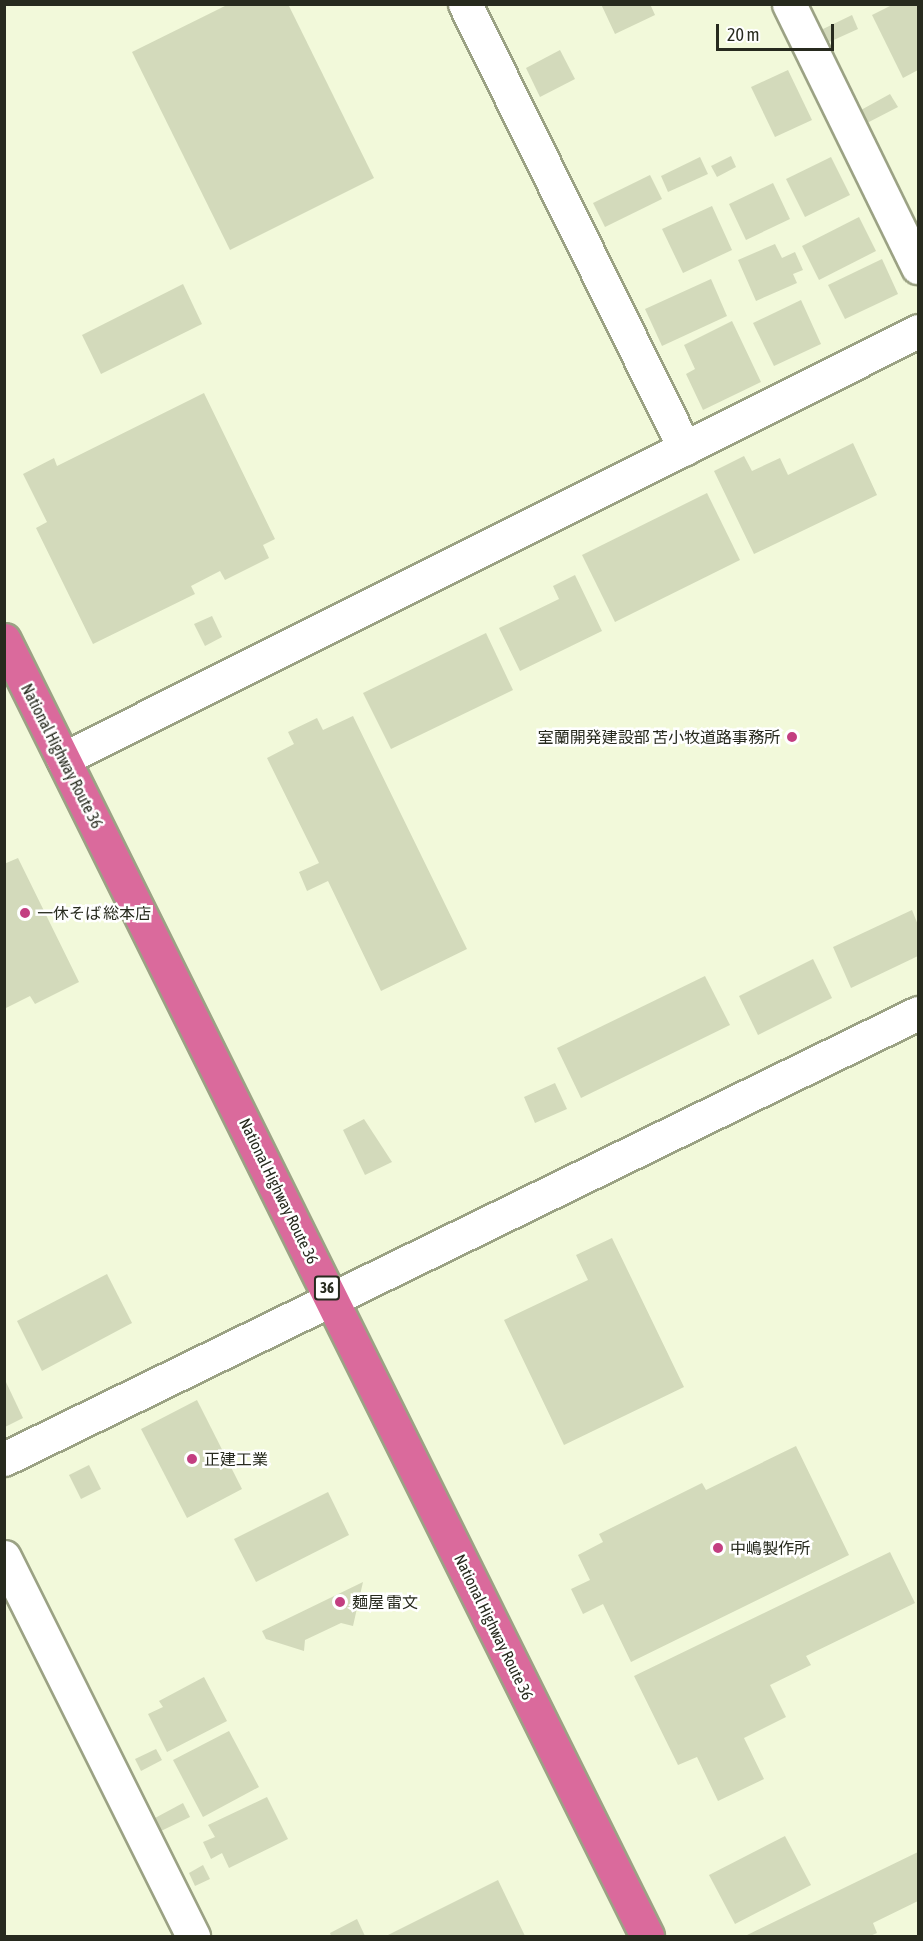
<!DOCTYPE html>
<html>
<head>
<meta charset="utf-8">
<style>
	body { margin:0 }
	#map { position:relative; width:923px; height:1941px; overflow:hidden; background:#f2f9da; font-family:"Asap Condensed","Noto Sans JP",sans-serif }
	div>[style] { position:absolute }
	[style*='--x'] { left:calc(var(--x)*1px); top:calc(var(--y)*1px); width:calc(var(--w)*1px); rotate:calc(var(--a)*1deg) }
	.building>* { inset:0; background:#d3dabb }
	.roads { filter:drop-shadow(2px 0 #9ba284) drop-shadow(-2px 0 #9ba284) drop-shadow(0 2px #9ba284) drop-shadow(0 -2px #9ba284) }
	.street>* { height:33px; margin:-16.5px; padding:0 16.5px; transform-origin:16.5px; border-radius:16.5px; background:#fff }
	.secondary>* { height:33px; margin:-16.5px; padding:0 16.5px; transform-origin:16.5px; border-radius:16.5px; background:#fff }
	.highway>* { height:33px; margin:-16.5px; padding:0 16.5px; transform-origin:16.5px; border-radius:16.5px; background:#da6a9c }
	.dots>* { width:16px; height:16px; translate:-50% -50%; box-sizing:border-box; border:3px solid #fff; border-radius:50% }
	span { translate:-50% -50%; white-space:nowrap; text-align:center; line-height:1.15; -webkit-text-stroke:5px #fff; paint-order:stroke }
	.shield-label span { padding:2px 4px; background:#fff; border:2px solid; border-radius:4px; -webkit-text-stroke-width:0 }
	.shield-label { font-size:15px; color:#272a1e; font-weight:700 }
	.poi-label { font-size:16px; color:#272a1e }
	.right { translate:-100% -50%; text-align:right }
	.left { translate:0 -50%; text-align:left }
	.street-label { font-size:16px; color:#272a1e }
	.frame { position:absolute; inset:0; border:6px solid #272a1e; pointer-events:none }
	.scale { position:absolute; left:716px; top:24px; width:118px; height:27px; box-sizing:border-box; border:3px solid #272a1e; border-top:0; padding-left:8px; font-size:18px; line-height:21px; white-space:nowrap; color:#272a1e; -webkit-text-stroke:4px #fff; paint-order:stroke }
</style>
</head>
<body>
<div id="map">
	<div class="building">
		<div style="clip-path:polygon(229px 4px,288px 4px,374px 178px,230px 250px,132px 52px)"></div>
		<div style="clip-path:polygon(601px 4px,650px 4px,655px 15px,615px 34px)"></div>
		<div style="clip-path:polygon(894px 4px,918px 4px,918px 70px,903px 78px,872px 15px)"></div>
		<div style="clip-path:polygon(852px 15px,858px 29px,827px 43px,821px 30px)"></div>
		<div style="clip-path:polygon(560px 50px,575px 79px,540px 97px,526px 68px)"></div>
		<div style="clip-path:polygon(788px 70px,812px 120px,775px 137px,751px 87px)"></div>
		<div style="clip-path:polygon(890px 94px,898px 107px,867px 123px,861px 110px)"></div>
		<div style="clip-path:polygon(731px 156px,736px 167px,717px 177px,711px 166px)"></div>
		<div style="clip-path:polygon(700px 157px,708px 174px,668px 192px,661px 176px)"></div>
		<div style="clip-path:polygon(831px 157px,850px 195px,805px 217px,786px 179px)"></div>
		<div style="clip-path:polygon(650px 175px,662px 199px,605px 227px,593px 203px)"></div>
		<div style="clip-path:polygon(773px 183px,790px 219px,746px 240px,729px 204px)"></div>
		<div style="clip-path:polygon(712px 206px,732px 250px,683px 273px,662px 229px)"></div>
		<div style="clip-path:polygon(859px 217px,876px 251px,819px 280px,802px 246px)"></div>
		<div style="clip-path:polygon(775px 244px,782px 258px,795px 252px,803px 270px,793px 274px,797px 283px,756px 301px,738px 260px)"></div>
		<div style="clip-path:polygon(882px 259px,898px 294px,845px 319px,828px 285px)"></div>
		<div style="clip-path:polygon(711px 279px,727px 316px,662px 346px,645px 309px)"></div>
		<div style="clip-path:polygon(183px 284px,202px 324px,101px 374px,82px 335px)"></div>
		<div style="clip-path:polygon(801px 300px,821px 344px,774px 366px,753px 323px)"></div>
		<div style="clip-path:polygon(732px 321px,761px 382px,703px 410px,686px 374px,695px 369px,684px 345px)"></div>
		<div style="clip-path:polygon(204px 393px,275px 539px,263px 545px,269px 558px,225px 580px,220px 571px,191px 586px,195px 594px,93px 644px,36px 528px,47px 522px,23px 474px,54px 458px,57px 466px)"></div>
		<div style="clip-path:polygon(853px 443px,877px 495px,754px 554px,714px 471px,744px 456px,752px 471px,780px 458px,788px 475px)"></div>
		<div style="clip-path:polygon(707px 493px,740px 560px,615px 622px,582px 555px)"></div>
		<div style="clip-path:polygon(575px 575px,602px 631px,520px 671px,499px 628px,559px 599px,553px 586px)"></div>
		<div style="clip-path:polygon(212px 616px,222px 637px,205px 646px,194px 624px)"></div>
		<div style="clip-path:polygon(486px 633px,513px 690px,391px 749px,363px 693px)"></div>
		<div style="clip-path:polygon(353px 716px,467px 949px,381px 991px,328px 881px,307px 891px,299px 872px,319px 863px,267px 758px,294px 744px,288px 732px,317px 718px,323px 730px)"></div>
		<div style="clip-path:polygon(18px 858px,79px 982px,35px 1004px,30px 996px,4px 1009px,4px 864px)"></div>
		<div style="clip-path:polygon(912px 910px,918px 925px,918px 956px,851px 988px,833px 947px)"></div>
		<div style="clip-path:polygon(813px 959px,832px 998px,758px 1035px,739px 996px)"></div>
		<div style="clip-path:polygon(705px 976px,730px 1025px,581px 1098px,557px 1048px)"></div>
		<div style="clip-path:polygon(555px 1083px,567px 1109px,535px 1123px,524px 1097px)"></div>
		<div style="clip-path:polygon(364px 1119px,392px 1162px,365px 1175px,343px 1130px)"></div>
		<div style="clip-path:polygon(612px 1238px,684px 1387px,564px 1445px,504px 1320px,588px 1280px,576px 1255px)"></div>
		<div style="clip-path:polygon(107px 1274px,132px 1323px,42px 1371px,17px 1321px)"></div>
		<div style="clip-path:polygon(5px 1380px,23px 1418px,5px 1427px)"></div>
		<div style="clip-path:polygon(197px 1400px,242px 1489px,187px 1518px,141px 1429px)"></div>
		<div style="clip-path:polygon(796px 1446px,849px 1555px,631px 1662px,603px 1604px,583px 1614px,571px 1589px,590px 1580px,578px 1555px,603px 1542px,599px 1534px,702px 1483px,706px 1490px)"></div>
		<div style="clip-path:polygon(89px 1465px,101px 1489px,81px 1499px,69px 1475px)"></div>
		<div style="clip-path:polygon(328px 1492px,349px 1535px,256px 1582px,234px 1539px)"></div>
		<div style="clip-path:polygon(890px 1552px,915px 1603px,806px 1656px,811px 1665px,770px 1685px,786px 1717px,744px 1738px,764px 1779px,718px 1801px,697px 1757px,678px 1765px,634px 1676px)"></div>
		<div style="clip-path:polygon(363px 1582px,353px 1626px,341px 1623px,305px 1640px,304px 1651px,266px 1639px,262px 1631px)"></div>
		<div style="clip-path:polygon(204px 1677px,227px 1721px,167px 1752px,148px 1714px,163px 1707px,159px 1701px)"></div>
		<div style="clip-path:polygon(229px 1731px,259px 1787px,203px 1817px,173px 1760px)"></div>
		<div style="clip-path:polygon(156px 1749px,162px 1760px,141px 1771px,135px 1759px)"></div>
		<div style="clip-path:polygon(267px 1797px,288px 1839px,229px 1868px,222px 1853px,211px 1859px,203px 1842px,215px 1837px,208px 1825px)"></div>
		<div style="clip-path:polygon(183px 1803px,190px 1817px,161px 1831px,155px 1818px)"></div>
		<div style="clip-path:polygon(785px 1836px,811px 1885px,735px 1924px,709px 1875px)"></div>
		<div style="clip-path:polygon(918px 1852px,918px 1901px,873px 1923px,877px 1933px,870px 1936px,745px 1936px)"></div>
		<div style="clip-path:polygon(203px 1865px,210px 1879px,195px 1886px,189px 1873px)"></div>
		<div style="clip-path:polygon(498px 1880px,525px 1936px,386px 1936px)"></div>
		<div style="clip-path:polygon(357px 1919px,365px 1936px,331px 1936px,330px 1933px)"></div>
	</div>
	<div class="roads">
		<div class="street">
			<div style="--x:465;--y:4;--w:496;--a:63.7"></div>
			<div style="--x:789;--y:4;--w:293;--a:63.9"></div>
			<div style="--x:63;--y:759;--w:956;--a:-26.59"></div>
		</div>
		<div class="secondary">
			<div style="--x:4;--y:1459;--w:1017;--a:-26.01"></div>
			<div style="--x:4;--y:1557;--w:424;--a:63.5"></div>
		</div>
		<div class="highway">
			<div style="--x:4;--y:640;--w:1447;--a:63.61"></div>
		</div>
	</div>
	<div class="dots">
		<div style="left:792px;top:737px;background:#c33e81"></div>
		<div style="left:25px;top:913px;background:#c33e81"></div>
		<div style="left:192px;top:1459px;background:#c33e81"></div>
		<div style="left:718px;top:1548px;background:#c33e81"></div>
		<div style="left:340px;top:1602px;background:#c33e81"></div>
	</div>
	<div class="shield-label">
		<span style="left:327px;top:1288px">36</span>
	</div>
	<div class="poi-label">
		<span class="right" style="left:780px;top:737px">室蘭開発建設部 苫小牧道路事務所</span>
		<span class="left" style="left:37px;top:913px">一休そば 総本店</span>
		<span class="left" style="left:204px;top:1459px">正建工業</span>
		<span class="left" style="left:730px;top:1548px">中嶋製作所</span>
		<span class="left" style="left:352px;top:1602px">麺屋 雷文</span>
	</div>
	<div class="street-label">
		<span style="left:62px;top:756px;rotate:63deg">National Highway Route 36</span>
		<span style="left:279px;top:1191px;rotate:64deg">National Highway Route 36</span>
		<span style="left:494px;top:1627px;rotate:64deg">National Highway Route 36</span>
	</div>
	<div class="frame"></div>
	<div class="scale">20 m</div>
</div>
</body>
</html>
